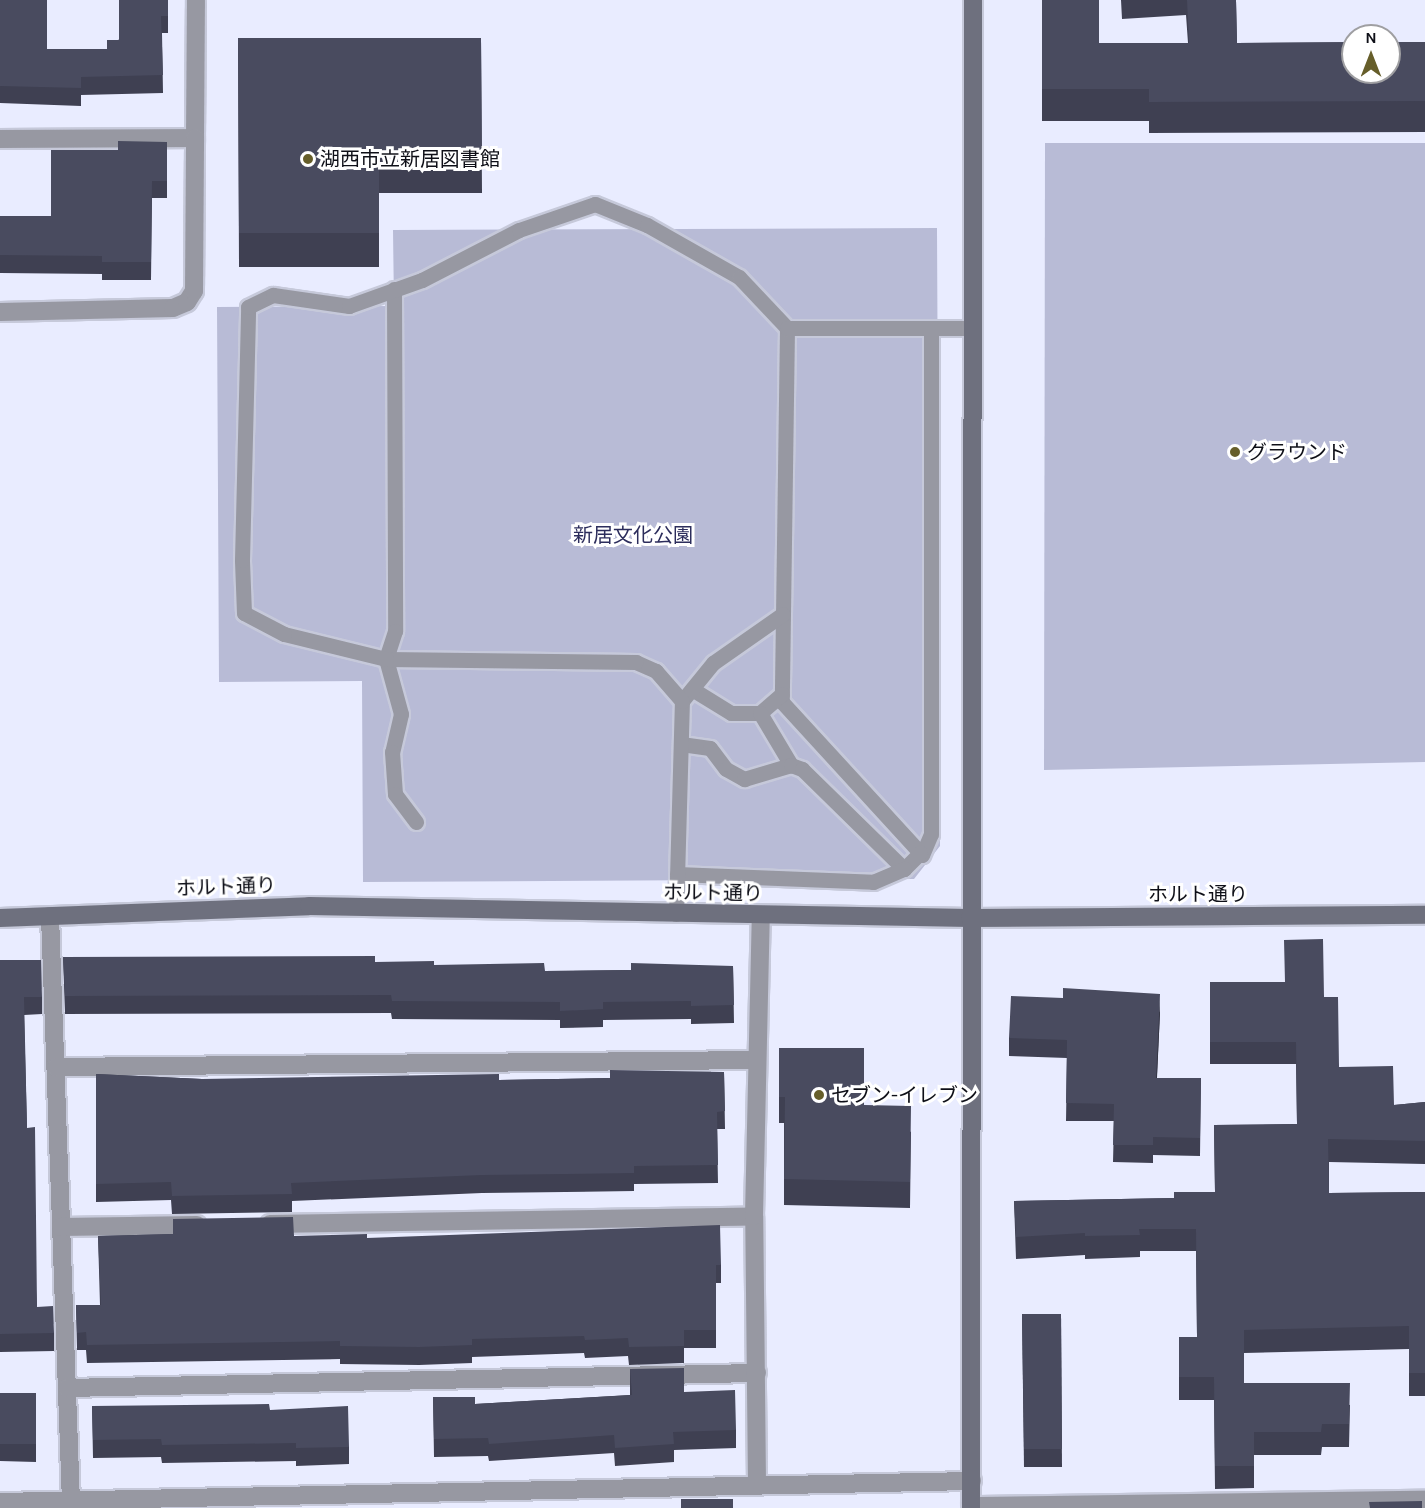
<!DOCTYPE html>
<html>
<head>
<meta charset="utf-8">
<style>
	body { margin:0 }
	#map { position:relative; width:1425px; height:1508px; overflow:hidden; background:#e9ecff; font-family:Karla,"Noto Sans JP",sans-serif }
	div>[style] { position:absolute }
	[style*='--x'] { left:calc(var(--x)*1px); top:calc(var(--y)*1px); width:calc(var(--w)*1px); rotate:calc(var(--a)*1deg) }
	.green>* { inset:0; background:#b8bbd6 }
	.roads { filter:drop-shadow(2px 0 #c6c9da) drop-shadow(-2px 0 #c6c9da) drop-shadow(0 2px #c6c9da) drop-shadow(0 -2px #c6c9da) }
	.lane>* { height:15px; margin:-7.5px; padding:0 7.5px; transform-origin:7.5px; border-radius:7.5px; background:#9798a2 }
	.street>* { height:18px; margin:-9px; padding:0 9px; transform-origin:9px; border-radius:9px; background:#9798a2 }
	.secondary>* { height:18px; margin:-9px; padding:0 9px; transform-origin:9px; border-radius:9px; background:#6e707e }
	.wall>* { inset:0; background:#3f4052 }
	.shaded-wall>* { inset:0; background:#333442 }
	.building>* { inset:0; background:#494b5f }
	.dots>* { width:16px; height:16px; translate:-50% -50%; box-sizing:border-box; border:3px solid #fff; border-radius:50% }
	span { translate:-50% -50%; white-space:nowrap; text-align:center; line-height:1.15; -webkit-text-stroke:6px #fff; paint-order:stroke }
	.poi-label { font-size:20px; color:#0e0f17 }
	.left { translate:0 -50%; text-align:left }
	.park-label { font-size:20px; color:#2c2d5c }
	.street-label { font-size:20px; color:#0e0f17 }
	.north { position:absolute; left:1341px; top:24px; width:60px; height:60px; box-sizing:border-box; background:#fff; border:2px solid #9f9fa2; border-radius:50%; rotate:0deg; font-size:16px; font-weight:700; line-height:24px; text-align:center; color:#0e0f17 }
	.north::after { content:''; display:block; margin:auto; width:21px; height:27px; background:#665e2a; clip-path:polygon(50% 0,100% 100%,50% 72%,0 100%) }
</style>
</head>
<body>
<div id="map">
	<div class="green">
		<div style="clip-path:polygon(1045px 143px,1425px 143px,1425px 762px,1044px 770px)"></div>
		<div style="clip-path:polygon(937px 228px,940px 846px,914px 879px,363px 882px,362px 681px,219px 682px,217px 307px,394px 306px,393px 230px)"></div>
	</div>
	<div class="roads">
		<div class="lane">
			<div style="--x:394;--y:289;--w:342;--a:89.8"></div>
			<div style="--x:395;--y:631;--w:29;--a:108"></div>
			<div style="--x:386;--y:659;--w:57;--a:74.7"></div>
			<div style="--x:401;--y:714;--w:39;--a:103"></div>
			<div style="--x:392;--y:752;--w:42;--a:85.9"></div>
			<div style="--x:395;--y:794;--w:35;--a:53"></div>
			<div style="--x:787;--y:328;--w:374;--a:90.8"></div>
			<div style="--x:782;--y:702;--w:207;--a:47.5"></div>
			<div style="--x:922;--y:855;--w:23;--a:-67"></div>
			<div style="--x:931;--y:834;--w:506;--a:-90"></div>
			<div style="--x:692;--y:689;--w:46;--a:31.6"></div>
			<div style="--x:731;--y:713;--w:29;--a:0"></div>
			<div style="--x:760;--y:713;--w:29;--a:-41"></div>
			<div style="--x:682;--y:701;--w:49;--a:-50.8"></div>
			<div style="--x:713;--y:663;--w:85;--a:-35"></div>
			<div style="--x:760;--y:713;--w:61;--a:59.2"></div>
			<div style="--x:681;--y:744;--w:29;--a:8"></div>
			<div style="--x:710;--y:748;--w:26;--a:53"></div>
			<div style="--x:726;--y:769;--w:21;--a:29"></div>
			<div style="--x:744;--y:779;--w:49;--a:-16.6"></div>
			<div style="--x:791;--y:765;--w:12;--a:20"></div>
			<div style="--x:802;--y:769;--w:143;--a:44.4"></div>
			<div style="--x:904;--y:869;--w:23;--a:-45"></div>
			<div style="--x:677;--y:874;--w:196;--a:2.3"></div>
			<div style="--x:873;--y:882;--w:34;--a:-23"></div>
			<div style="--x:676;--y:914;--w:213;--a:-88.4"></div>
			<div style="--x:682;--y:701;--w:40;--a:-131"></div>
			<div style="--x:656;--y:671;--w:22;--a:-156"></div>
			<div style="--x:636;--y:662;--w:250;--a:-179.3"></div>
			<div style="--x:386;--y:659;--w:105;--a:-166.2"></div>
			<div style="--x:284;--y:634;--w:45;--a:-152.3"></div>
			<div style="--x:244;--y:613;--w:53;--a:-92.2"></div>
			<div style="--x:242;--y:560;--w:253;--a:-88.6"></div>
			<div style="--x:248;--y:307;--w:28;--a:-26"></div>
			<div style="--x:273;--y:295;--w:77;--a:8.2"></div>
			<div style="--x:349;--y:306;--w:77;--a:-19.6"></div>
			<div style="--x:422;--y:280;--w:109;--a:-27.3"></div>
			<div style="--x:519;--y:230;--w:80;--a:-18.9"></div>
			<div style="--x:595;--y:204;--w:56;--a:22"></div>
			<div style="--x:647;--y:225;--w:106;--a:29.5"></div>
			<div style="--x:739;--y:277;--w:70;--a:46.7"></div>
			<div style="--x:787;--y:328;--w:183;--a:0"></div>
		</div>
		<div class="street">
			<div style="--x:0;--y:139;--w:195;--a:-0.3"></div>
			<div style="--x:195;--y:138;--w:138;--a:-89.6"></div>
			<div style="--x:0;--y:312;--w:173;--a:-1.3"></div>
			<div style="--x:173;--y:308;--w:15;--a:-23"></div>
			<div style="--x:187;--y:302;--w:13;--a:-58"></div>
			<div style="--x:194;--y:291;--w:153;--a:-89.6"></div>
			<div style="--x:50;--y:916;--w:586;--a:87.95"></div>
			<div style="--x:56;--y:1067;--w:700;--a:-0.57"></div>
			<div style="--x:270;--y:1224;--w:484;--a:-0.9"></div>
			<div style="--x:61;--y:1227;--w:136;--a:-0.8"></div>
			<div style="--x:67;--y:1388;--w:690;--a:-1.25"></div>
			<div style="--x:757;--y:1483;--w:267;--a:-90.6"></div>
			<div style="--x:754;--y:1216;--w:300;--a:-88.7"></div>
			<div style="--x:0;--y:1502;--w:972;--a:-1.24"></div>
			<div style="--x:971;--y:1506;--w:454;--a:-0.8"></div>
		</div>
		<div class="secondary">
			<div style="--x:0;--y:918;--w:309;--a:-2.2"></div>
			<div style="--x:309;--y:906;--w:661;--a:1.04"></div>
			<div style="--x:970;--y:918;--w:455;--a:-0.4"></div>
			<div style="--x:971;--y:1508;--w:1508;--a:-89.92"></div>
		</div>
	</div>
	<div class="wall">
		<div style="clip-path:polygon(0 0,47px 49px,107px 49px,168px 0,168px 33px,162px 33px,163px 93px,81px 95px,81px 106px,0 103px)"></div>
		<div style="clip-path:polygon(1042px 0,1099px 43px,1188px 43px,1186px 15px,1122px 19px,1121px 0,1236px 0,1237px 43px,1425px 42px,1425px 132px,1149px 133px,1149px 121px,1042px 121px)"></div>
		<div style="clip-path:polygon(238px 38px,481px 38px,482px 193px,379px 193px,379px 267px,239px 267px)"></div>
		<div style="clip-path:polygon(167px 142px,167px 198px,152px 198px,151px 280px,102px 280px,102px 274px,0 273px,0 216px,51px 216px,118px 150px)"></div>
		<div style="clip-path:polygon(63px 957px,375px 962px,545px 971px,631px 970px,733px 966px,734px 1023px,691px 1024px,691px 1019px,603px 1020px,603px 1027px,560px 1028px,560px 1020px,392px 1019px,391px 1013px,65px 1014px)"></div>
		<div style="clip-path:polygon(0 960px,42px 997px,42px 1014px,24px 1015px,27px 1128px,37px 1307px,54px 1333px,54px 1351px,0 1352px)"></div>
		<div style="clip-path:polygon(1210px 982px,1324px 997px,1339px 1067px,1394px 1105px,1425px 1102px,1425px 1164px,1329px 1162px,1329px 1193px,1425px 1192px,1425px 1396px,1409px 1396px,1409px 1349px,1244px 1353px,1244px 1383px,1350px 1405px,1349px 1447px,1322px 1447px,1321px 1455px,1254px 1455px,1254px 1488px,1215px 1489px,1214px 1400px,1179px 1400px,1179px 1337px,1197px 1337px,1196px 1251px,1140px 1251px,1140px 1257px,1085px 1259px,1085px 1255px,1016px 1259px,1014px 1201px,1174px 1198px,1215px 1192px,1214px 1125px,1297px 1124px,1296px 1064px,1210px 1064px)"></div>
		<div style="clip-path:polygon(1160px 1012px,1157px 1078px,1201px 1078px,1200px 1156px,1153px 1155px,1153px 1163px,1113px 1162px,1114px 1121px,1066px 1121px,1067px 1058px,1009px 1056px,1009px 1038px)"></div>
		<div style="clip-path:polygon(779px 1048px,864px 1105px,911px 1132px,910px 1208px,784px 1205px,784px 1123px,779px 1123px)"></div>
		<div style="clip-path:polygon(724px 1072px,725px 1129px,717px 1129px,718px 1183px,634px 1184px,634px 1191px,482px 1193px,292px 1201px,292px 1212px,172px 1214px,171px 1200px,96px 1202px,96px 1074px,202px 1079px,499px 1080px,610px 1078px)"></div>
		<div style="clip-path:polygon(173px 1219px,294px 1236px,367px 1238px,721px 1265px,721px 1283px,716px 1283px,716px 1348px,684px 1348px,684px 1363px,629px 1365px,628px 1356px,585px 1358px,584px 1353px,472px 1357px,472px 1363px,419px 1365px,340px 1364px,340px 1359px,87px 1363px,86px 1350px,77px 1350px,76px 1305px,100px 1305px,98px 1236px,173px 1234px)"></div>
		<div style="clip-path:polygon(1022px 1314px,1061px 1314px,1062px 1467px,1024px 1467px)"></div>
		<div style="clip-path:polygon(630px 1369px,684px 1392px,736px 1430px,736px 1448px,674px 1450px,674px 1462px,615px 1466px,614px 1453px,489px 1461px,488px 1456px,434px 1457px,433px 1397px,475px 1404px,630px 1395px)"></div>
		<div style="clip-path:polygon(0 1393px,36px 1393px,36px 1462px,0 1461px)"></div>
		<div style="clip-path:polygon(92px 1406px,270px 1410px,349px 1447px,349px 1464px,296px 1466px,296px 1461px,162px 1463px,161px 1457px,93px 1458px)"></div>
	</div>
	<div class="shaded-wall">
		<div style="clip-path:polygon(1160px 994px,1160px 1012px,1156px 1095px,1156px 1078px)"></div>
	</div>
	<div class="building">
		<div style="clip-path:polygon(0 0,47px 0,47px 49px,107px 49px,107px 40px,119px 40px,119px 0,168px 0,168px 16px,161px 16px,163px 75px,81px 77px,81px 88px,0 86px)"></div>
		<div style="clip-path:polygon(1042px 0,1099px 0,1099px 43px,1189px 43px,1187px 0,1236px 0,1237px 43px,1353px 42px,1353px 72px,1389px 72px,1389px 42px,1425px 42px,1425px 101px,1149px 102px,1149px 89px,1042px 89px)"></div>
		<div style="clip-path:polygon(238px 38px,481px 38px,482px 159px,379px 159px,379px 233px,239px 233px)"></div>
		<div style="clip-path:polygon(118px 141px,167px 142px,167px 181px,152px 181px,151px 262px,102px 262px,102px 256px,0 255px,0 216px,51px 216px,51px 150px,118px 150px)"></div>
		<div style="clip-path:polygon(1323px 939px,1324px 997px,1338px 997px,1339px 1067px,1393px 1066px,1394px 1105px,1425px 1102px,1425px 1141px,1328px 1139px,1329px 1193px,1425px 1192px,1425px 1373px,1409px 1373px,1409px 1326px,1244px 1330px,1244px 1383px,1350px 1383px,1349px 1424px,1322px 1424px,1321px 1432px,1254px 1432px,1254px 1466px,1215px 1466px,1214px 1377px,1179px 1377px,1179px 1337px,1197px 1337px,1196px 1229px,1139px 1229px,1140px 1235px,1085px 1236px,1085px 1233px,1016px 1237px,1014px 1201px,1174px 1198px,1174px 1192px,1215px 1192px,1214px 1125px,1297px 1124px,1296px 1042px,1210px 1042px,1210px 982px,1285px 982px,1284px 940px)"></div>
		<div style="clip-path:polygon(375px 956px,375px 962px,434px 961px,434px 965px,544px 963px,545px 971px,631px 970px,631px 963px,733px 966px,734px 1005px,691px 1006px,691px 1001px,603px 1002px,603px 1009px,560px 1011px,560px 1002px,392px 1001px,391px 995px,65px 996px,63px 957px)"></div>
		<div style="clip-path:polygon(0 960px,41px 960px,42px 997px,24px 997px,27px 1128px,35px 1127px,37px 1307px,53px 1306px,54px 1333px,0 1334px)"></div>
		<div style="clip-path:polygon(1063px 988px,1160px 994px,1156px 1078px,1201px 1078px,1200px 1138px,1153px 1137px,1153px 1145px,1113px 1145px,1114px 1104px,1066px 1103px,1067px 1040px,1009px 1038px,1011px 996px,1063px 998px)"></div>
		<div style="clip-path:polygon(779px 1048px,864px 1048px,864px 1105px,911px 1106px,910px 1182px,784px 1179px,785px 1097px,779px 1097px)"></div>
		<div style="clip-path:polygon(610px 1070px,724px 1072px,725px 1111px,717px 1112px,718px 1165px,634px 1166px,634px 1173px,482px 1175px,291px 1183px,292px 1194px,172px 1196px,171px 1182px,96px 1184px,96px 1074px,202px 1079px,499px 1074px,499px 1080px,610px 1078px)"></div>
		<div style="clip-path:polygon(293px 1217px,294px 1236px,367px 1234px,367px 1238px,720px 1225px,721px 1265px,716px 1265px,716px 1330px,684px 1330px,684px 1346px,629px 1347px,628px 1338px,585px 1340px,584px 1336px,472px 1339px,472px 1345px,419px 1347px,340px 1346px,340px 1341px,87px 1345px,86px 1332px,77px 1333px,76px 1305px,101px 1305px,98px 1236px,173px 1234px,173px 1219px)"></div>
		<div style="clip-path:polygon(1022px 1314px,1061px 1314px,1062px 1449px,1024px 1449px)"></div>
		<div style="clip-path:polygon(684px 1368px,684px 1392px,735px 1390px,736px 1430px,673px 1432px,674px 1444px,615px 1448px,614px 1435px,489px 1444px,488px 1438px,434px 1439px,433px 1397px,475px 1397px,475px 1404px,632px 1395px,630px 1369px)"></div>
		<div style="clip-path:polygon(0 1393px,36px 1393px,36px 1444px,0 1444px)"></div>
		<div style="clip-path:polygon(269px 1404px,270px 1410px,348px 1406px,349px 1447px,296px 1448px,296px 1443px,162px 1445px,161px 1439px,93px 1440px,92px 1406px)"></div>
		<div style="clip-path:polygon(681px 1499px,733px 1499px,733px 1508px,681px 1508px)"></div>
		<div style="clip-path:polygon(1422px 1501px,1422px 1508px,1370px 1508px,1369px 1502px)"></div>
	</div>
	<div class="dots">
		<div style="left:308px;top:159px;background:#665e2a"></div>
		<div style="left:1235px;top:452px;background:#665e2a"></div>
		<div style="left:819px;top:1095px;background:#665e2a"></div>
	</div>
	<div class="poi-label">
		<span class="left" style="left:320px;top:159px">湖西市立新居図書館</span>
		<span class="left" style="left:1247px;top:452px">グラウンド</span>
		<span class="left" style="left:831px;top:1095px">セブン-イレブン</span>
	</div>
	<div class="park-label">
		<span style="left:633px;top:535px">新居文化公園</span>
	</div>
	<div class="street-label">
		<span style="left:226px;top:887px;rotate:-2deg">ホルト通り</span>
		<span style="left:713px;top:893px;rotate:1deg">ホルト通り</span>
		<span style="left:1198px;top:894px">ホルト通り</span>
	</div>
	<div class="north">N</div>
</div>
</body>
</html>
